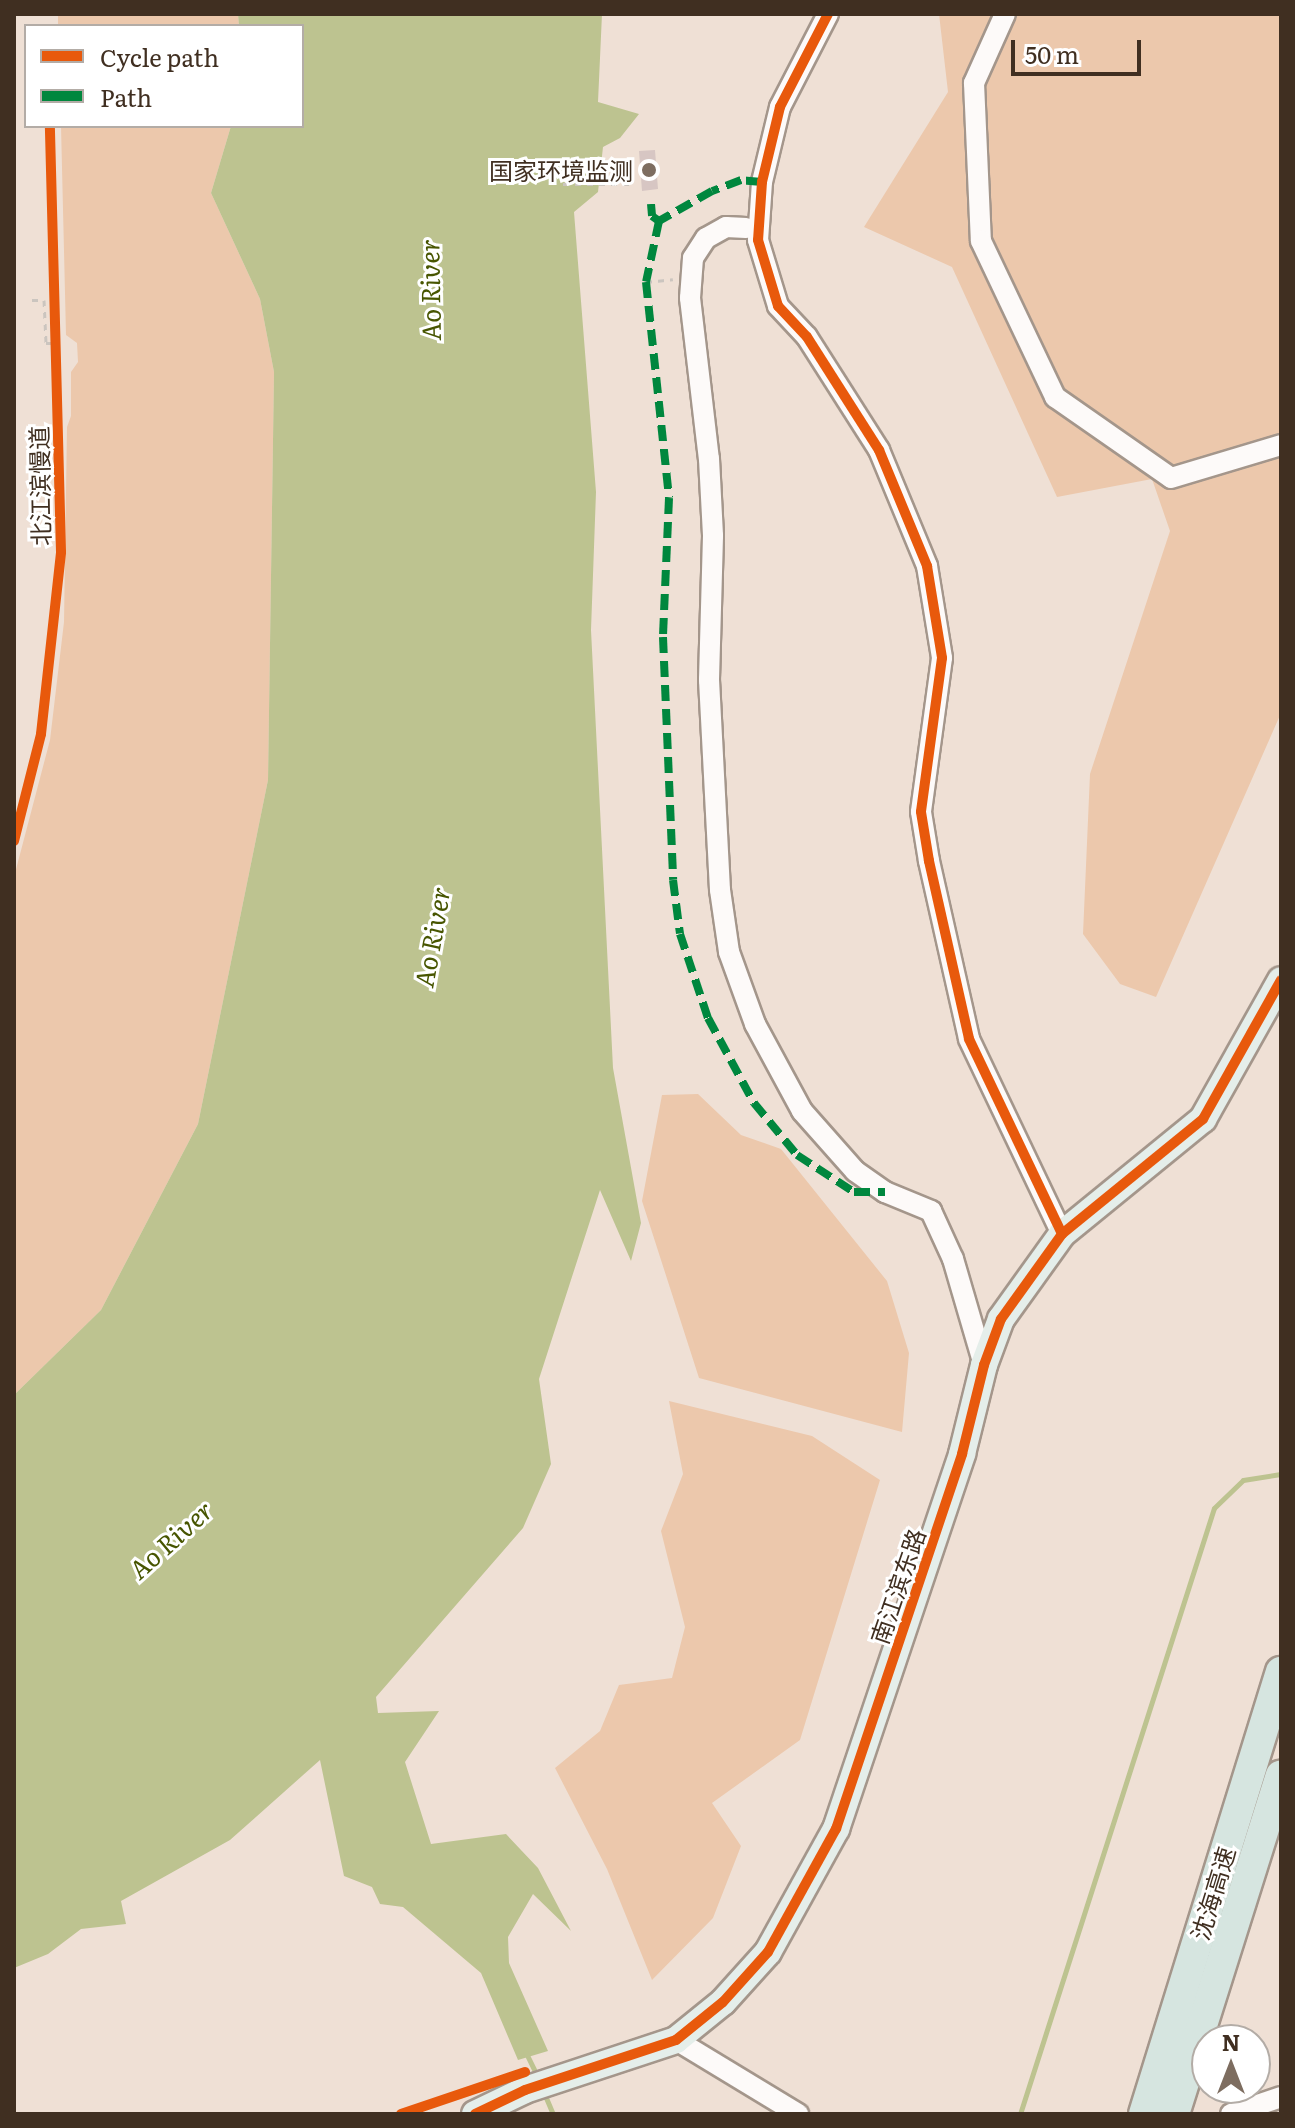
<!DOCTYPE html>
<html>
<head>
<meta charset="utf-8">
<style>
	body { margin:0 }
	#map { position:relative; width:1295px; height:2128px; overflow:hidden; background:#efe0d5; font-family:Literata,"Noto Sans SC",serif }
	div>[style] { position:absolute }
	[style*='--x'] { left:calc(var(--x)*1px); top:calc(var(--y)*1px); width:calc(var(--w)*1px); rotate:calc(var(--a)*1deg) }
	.green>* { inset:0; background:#ecc8ac }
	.water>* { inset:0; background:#bdc390 }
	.stream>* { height:5px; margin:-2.5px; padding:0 2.5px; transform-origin:2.5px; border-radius:2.5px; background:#bdc390 }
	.building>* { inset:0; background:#d7c6c3 }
	.path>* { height:3px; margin-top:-1.5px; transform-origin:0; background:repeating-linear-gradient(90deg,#cbc5bf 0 6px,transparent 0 12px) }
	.roads { filter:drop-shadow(2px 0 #a4968b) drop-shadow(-2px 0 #a4968b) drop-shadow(0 2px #a4968b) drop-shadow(0 -2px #a4968b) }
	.minor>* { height:20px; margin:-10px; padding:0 10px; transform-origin:10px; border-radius:10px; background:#fdfaf9 }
	.major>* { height:26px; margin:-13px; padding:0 13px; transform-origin:13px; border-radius:13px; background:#e5eeea }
	.highway>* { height:30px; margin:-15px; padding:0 15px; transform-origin:15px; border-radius:15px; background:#d6e5e0 }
	.quiet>* { height:8px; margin-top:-4px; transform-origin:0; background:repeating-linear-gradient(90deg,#00873e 0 16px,transparent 0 24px) }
	.cycleway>* { height:10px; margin:-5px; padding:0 5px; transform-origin:5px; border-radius:5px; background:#e8590c }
	.dots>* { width:22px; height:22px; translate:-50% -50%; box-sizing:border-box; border:4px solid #fff; border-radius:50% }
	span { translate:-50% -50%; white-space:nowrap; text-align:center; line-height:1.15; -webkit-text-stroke:6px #fff; paint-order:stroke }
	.poi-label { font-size:24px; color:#402f21 }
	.right { translate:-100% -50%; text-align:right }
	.street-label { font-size:24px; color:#402f21 }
	.water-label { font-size:26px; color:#475500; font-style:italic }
	.frame { position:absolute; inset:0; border:16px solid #402f21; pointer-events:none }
	.legend { position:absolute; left:24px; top:24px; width:280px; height:104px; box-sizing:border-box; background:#fff; border:2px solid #b3aca6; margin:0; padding:10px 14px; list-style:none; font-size:24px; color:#402f21 }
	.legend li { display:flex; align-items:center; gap:16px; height:40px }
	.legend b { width:40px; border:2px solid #b3aca6 }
	.north { position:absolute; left:1191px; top:2024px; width:80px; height:80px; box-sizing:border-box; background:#fff; border:2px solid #b3aca6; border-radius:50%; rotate:0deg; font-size:22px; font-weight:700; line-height:32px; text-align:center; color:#402f21 }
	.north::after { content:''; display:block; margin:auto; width:28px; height:36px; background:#7d6d60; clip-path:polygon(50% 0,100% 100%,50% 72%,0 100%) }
	.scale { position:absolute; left:1011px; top:40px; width:130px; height:36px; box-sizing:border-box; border:4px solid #402f21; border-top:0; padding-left:10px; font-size:24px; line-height:28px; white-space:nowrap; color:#402f21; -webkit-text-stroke:6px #fff; paint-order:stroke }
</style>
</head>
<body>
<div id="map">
	<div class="green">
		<div style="clip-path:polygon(58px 14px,238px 14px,239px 26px,58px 26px)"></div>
		<div style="clip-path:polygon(939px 14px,1281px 14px,1281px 713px,1156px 997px,1120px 984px,1083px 934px,1090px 774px,1170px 531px,1152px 479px,1057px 497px,952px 267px,864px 227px,948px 92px)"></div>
		<div style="clip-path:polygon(61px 126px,231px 126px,211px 193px,260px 299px,274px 372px,268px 780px,198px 1124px,101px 1310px,14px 1395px,14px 877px,50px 740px,64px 622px,67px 427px,71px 416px,71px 372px,78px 362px,77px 343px,66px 335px)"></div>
		<div style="clip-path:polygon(698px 1094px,741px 1135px,781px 1149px,887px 1281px,909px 1353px,902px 1432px,699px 1378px,642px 1201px,662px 1095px)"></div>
		<div style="clip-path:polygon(669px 1401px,812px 1436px,880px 1480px,800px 1740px,712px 1803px,741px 1846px,713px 1918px,652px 1980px,607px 1869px,555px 1768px,600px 1731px,619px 1685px,672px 1678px,685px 1627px,661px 1531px,683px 1474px)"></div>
	</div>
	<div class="water">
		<div style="clip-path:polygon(238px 14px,602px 14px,598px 102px,639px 114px,620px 138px,603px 147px,598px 192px,574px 212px,596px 492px,591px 630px,613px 1068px,641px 1223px,631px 1261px,600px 1190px,539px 1379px,551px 1464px,523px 1528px,376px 1697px,378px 1713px,439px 1711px,405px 1762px,431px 1844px,506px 1834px,538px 1868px,571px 1931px,533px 1894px,508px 1937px,509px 1963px,548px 2051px,518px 2060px,481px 1973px,403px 1907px,380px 1904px,372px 1887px,344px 1876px,320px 1760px,230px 1840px,121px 1901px,126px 1924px,81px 1929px,48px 1954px,14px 1968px,14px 1395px,101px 1310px,198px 1124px,268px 780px,274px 372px,260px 299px,211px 193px,231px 126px,302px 126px,302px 26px,239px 26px)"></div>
	</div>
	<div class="stream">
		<div style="--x:526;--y:2053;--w:25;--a:64"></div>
		<div style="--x:544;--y:2093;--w:23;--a:67"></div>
		<div style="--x:1020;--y:2114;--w:636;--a:-72.25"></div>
		<div style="--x:1214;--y:1508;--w:40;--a:-44"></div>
		<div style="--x:1243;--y:1480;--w:38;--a:-9"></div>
	</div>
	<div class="building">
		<div style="clip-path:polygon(655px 150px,658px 189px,642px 191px,639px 151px)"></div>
	</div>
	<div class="path">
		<div style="--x:563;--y:184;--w:72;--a:0"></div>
		<div style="--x:646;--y:282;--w:27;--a:-6"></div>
		<div style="--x:32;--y:300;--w:12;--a:0"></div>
		<div style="--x:44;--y:300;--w:43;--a:87.3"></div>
		<div style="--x:46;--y:343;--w:10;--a:0"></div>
	</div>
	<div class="roads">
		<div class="minor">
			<div style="--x:828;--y:14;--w:105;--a:117.3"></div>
			<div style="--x:780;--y:107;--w:77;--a:103.5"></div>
			<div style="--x:762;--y:182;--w:58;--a:93.9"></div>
			<div style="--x:758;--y:240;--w:69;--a:73.1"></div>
			<div style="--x:778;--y:306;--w:42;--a:46.9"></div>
			<div style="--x:807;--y:337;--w:134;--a:57.5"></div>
			<div style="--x:879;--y:450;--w:126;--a:67.5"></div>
			<div style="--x:927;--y:566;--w:93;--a:80.7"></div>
			<div style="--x:942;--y:658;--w:155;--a:97.8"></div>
			<div style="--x:921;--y:812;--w:50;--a:80.7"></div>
			<div style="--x:929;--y:861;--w:182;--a:77.3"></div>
			<div style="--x:969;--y:1039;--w:216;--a:64.5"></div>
			<div style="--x:1005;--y:14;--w:76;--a:114.2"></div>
			<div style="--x:974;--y:83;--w:158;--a:87.5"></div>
			<div style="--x:981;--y:241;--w:173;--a:64.6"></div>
			<div style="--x:1055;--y:397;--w:141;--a:34.9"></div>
			<div style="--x:1171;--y:478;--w:115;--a:-16.7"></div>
			<div style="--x:746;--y:228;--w:20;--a:-177"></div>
			<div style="--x:726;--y:227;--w:23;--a:151"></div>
			<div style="--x:706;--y:238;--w:24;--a:123"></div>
			<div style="--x:693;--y:258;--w:40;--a:94.3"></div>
			<div style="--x:690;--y:298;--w:162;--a:83.3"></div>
			<div style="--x:709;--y:459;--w:77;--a:87"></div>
			<div style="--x:713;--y:536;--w:144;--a:91.6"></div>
			<div style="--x:709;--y:680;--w:210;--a:87"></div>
			<div style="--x:720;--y:890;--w:63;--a:81.7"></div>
			<div style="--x:729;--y:952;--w:77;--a:70.1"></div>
			<div style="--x:755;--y:1024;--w:99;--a:61.6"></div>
			<div style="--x:802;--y:1111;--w:80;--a:48.5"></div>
			<div style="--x:855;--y:1171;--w:37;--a:35"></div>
			<div style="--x:885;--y:1192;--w:50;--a:22.4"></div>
			<div style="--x:931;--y:1211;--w:53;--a:65.4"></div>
			<div style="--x:953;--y:1259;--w:110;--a:73.7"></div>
			<div style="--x:676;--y:2040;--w:143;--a:31.2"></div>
			<div style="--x:1231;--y:2114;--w:53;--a:-18.8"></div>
		</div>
		<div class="major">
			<div style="--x:475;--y:2114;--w:55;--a:-25.6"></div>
			<div style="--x:525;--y:2090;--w:159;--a:-18.3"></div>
			<div style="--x:676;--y:2040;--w:60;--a:-39"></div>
			<div style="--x:723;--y:2002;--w:67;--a:-48"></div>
			<div style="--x:768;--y:1952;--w:141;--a:-61.1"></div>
			<div style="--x:836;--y:1829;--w:396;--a:-71.4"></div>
			<div style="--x:962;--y:1454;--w:92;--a:-76.1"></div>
			<div style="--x:984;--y:1365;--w:49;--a:-69.7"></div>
			<div style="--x:1001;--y:1319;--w:105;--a:-54.3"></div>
			<div style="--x:1062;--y:1234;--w:182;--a:-39.2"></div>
			<div style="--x:1203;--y:1119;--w:159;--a:-60.7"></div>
		</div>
		<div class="highway">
			<div style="--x:1144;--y:2114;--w:463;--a:-72.8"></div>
			<div style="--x:1174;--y:2114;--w:355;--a:-72.5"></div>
		</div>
	</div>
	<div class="quiet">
		<div style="--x:762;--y:182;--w:21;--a:-175"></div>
		<div style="--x:741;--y:180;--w:31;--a:159"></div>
		<div style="--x:712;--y:191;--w:61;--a:150.5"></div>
		<div style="--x:659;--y:221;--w:62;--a:102"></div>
		<div style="--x:646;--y:282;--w:217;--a:83.9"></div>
		<div style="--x:669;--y:498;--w:139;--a:92.5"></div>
		<div style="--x:663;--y:637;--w:243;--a:87.6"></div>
		<div style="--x:673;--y:880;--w:54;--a:82.6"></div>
		<div style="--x:680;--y:934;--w:89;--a:71.6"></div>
		<div style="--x:708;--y:1018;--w:97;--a:61.6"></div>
		<div style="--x:754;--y:1103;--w:67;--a:50.4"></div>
		<div style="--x:797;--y:1155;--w:68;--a:33"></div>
		<div style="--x:854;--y:1192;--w:31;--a:0"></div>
		<div style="--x:651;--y:204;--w:12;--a:85"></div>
		<div style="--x:652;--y:216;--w:9;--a:36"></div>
	</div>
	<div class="cycleway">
		<div style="--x:828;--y:14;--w:105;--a:117.3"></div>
		<div style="--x:780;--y:107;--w:77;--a:103.5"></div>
		<div style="--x:762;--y:182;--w:58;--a:93.9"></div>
		<div style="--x:758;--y:240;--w:69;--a:73.1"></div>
		<div style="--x:778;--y:306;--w:42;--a:46.9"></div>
		<div style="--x:807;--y:337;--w:134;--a:57.5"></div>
		<div style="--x:879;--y:450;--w:126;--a:67.5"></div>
		<div style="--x:927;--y:566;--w:93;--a:80.7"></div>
		<div style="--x:942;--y:658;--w:155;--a:97.8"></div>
		<div style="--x:921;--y:812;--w:50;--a:80.7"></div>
		<div style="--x:929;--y:861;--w:182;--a:77.3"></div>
		<div style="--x:969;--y:1039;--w:216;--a:64.5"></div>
		<div style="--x:14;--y:841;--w:110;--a:-75.8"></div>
		<div style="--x:41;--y:734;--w:183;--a:-83.7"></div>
		<div style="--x:61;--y:552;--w:426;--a:-91.5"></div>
		<div style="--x:401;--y:2114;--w:131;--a:-18.7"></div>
		<div style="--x:475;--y:2114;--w:55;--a:-25.6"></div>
		<div style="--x:525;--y:2090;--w:159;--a:-18.3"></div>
		<div style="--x:676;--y:2040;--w:60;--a:-39"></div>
		<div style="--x:723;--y:2002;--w:67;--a:-48"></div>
		<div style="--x:768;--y:1952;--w:141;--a:-61.1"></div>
		<div style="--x:836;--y:1829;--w:396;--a:-71.4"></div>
		<div style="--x:962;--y:1454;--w:92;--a:-76.1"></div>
		<div style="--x:984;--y:1365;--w:49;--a:-69.7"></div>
		<div style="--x:1001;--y:1319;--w:105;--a:-54.3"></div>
		<div style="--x:1062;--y:1234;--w:182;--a:-39.2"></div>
		<div style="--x:1203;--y:1119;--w:159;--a:-60.7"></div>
	</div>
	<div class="dots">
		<div style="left:649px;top:170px;background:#7d6d60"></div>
	</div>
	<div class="poi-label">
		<span class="right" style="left:633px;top:170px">国家环境监测</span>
	</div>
	<div class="street-label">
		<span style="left:39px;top:486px;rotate:-91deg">北江滨慢道</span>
		<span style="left:897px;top:1586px;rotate:-71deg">南江滨东路</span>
		<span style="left:1212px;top:1893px;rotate:-73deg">沈海高速</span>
	</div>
	<div class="water-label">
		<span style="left:429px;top:290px;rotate:-91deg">Ao River</span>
		<span style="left:431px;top:937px;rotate:-80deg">Ao River</span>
		<span style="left:170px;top:1539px;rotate:-42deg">Ao River</span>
	</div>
	<div class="frame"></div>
	<ul class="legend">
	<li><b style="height:10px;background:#e8590c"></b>Cycle path</li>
	<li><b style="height:10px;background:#00873e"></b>Path</li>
	</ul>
	<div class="north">N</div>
	<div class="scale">50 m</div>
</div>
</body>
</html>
